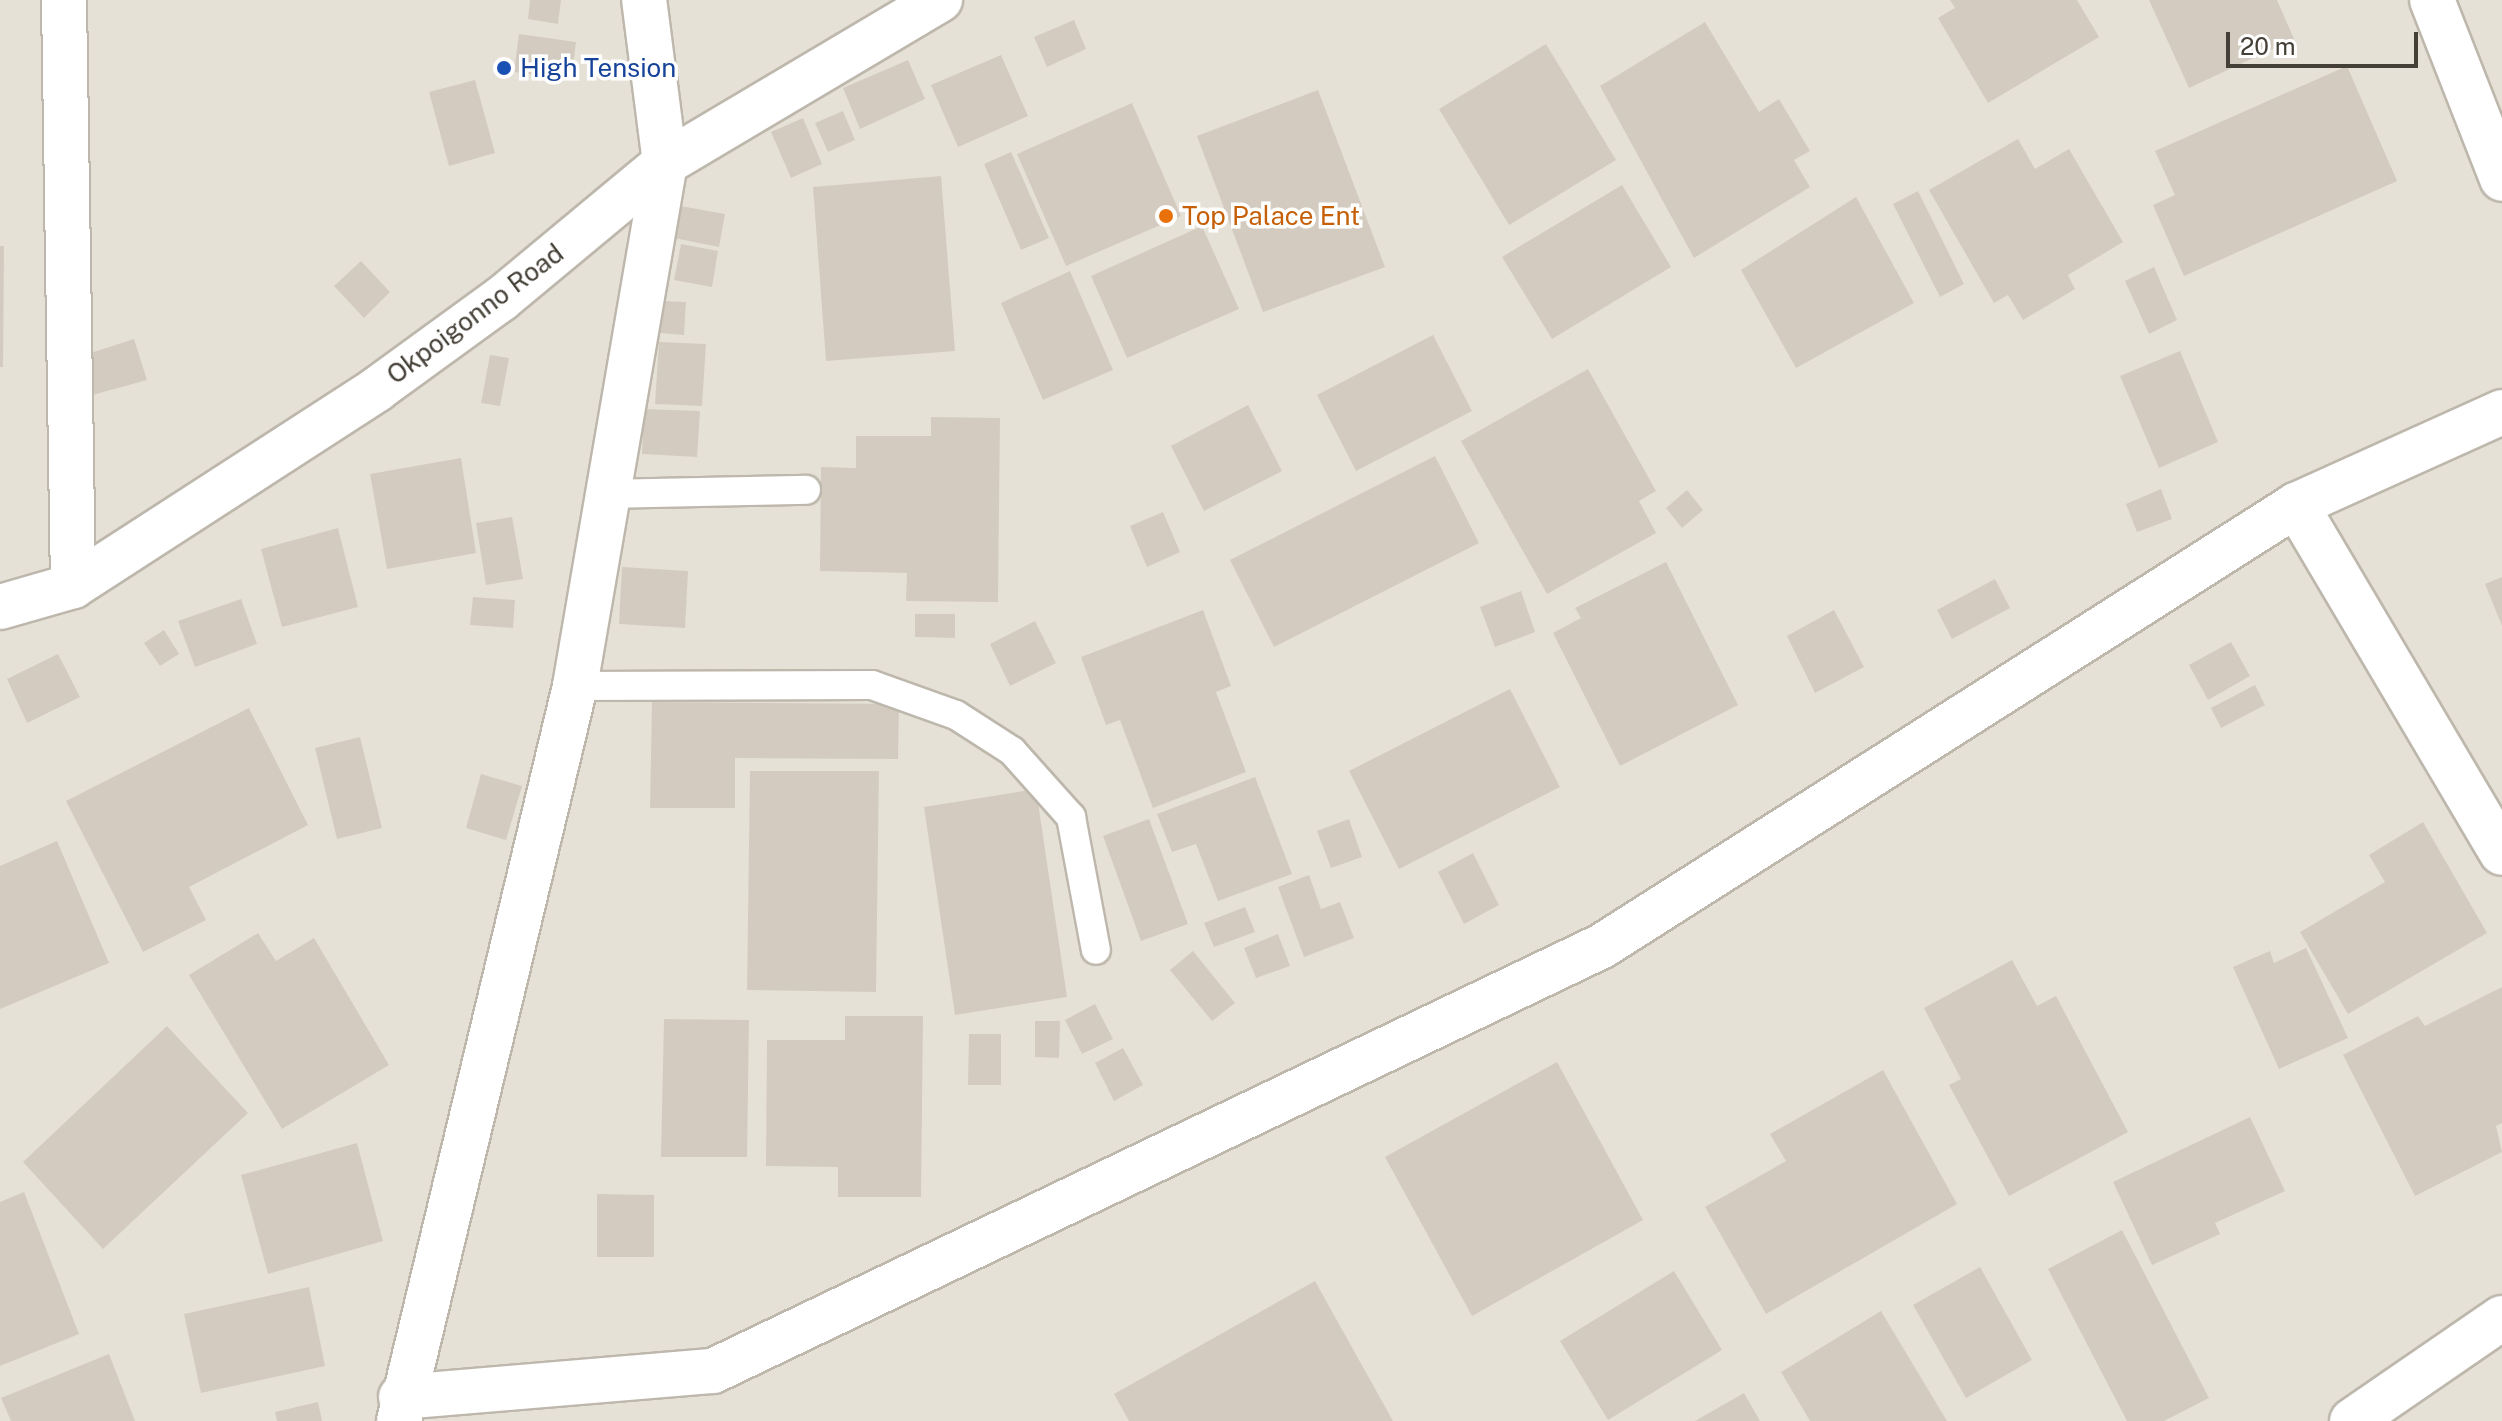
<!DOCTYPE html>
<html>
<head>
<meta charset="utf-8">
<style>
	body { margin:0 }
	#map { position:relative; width:2502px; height:1421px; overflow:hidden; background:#f2efe8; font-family:"Public Sans",sans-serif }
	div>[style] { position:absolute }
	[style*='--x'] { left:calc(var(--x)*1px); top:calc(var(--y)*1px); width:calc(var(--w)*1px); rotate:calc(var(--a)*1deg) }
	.residential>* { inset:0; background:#e6e1d7 }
	.building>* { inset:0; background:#d3cbbf }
	.roads { filter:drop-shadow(2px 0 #bdb7ac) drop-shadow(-2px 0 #bdb7ac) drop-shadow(0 2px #bdb7ac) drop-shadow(0 -2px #bdb7ac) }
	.lane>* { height:28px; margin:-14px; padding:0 14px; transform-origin:14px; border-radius:14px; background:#fff }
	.street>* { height:44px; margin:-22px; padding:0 22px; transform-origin:22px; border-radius:22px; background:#fff }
	.dots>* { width:22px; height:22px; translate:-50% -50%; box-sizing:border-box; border:4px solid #fff; border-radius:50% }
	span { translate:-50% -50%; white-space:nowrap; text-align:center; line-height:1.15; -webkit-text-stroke:7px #fff; paint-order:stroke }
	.transit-label { font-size:26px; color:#164399 }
	.left { translate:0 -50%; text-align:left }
	.food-label { font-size:26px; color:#c56008 }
	.street-label { font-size:26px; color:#454037 }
	.scale { position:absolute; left:2226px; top:32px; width:192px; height:36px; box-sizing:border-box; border:4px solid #454037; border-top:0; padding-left:10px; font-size:24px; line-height:28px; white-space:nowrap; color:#454037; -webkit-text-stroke:6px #fff; paint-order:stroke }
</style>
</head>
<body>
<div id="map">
	<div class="residential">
		<div style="clip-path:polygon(0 0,2502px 0,2502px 1421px,0 1421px)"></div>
	</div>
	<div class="building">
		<div style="clip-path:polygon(530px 0,561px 0,558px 24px,528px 19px)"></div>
		<div style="clip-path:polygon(1950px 0,2077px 0,2099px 37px,1988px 103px,1938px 18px,1955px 8px)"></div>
		<div style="clip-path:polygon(2149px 0,2277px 0,2294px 39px,2189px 88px)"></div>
		<div style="clip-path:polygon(1074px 20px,1086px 49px,1047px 67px,1034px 37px)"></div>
		<div style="clip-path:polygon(1705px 22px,1759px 112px,1779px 99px,1810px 151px,1794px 160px,1810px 187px,1694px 258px,1600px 86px)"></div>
		<div style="clip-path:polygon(519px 34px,576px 42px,571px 80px,514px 72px)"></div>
		<div style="clip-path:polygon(1546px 44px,1616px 160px,1509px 225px,1439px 109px)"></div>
		<div style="clip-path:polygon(1001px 55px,1028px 116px,958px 147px,931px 85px)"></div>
		<div style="clip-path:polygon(908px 60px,925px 99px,860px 129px,843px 88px)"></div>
		<div style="clip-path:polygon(2347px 66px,2397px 181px,2184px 276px,2153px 205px,2175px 195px,2155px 151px)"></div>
		<div style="clip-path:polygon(475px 80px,495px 153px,449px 166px,429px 92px)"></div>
		<div style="clip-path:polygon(1318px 90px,1385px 267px,1263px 312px,1197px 136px)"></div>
		<div style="clip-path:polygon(1132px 103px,1181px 216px,1066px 266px,1017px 154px)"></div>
		<div style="clip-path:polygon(843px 111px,855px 140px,828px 152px,815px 123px)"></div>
		<div style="clip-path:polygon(803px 118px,822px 164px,791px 178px,771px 132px)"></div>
		<div style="clip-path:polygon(2018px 139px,2035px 169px,2069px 149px,2123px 242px,2068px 275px,2075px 289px,2023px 320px,2008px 295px,1994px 303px,1929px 190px)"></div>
		<div style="clip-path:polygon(1011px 152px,1049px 238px,1021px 250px,984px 164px)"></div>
		<div style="clip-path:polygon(941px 176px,955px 351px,826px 361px,813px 187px)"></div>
		<div style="clip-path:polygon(1622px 185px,1671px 267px,1552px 339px,1502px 257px)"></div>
		<div style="clip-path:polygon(1918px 191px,1964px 284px,1940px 297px,1893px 204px)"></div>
		<div style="clip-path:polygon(1856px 197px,1914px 303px,1796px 368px,1741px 270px)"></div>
		<div style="clip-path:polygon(681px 206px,725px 214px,719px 247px,674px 238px)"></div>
		<div style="clip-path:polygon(1202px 226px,1239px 309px,1127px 358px,1091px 276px)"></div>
		<div style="clip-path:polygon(681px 244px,718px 251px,712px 287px,674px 280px)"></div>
		<div style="clip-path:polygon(0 246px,4px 246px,3px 367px,0 367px)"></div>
		<div style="clip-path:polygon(361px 261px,390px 292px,364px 318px,334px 286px)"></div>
		<div style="clip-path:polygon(2154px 267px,2177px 320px,2149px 334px,2125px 281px)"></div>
		<div style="clip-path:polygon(1070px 271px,1113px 370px,1043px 400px,1001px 303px)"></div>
		<div style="clip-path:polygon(660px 301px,686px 302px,684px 335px,659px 333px)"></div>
		<div style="clip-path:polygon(1433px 335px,1472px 411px,1356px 471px,1317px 395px)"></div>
		<div style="clip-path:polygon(134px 339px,147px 380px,89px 396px,78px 357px)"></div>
		<div style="clip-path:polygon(659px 342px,706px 344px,702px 406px,655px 404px)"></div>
		<div style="clip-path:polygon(2180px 351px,2218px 442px,2159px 468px,2120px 376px)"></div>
		<div style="clip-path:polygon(490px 355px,509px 358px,500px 406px,481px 403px)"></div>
		<div style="clip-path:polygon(1588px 369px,1656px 491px,1639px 501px,1656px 533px,1547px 594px,1461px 441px)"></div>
		<div style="clip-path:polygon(1248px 405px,1282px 471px,1204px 511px,1171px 446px)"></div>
		<div style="clip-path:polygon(644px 409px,700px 411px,697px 457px,642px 454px)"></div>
		<div style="clip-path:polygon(931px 417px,1000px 418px,998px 602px,906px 601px,907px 573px,820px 571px,821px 467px,856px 468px,856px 436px,931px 436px)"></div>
		<div style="clip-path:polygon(1435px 456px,1479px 543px,1274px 647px,1230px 560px)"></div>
		<div style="clip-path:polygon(461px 458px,476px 553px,387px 569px,370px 474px)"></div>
		<div style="clip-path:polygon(2161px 489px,2172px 519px,2137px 532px,2126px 504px)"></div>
		<div style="clip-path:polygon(1687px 490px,1703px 510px,1682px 528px,1666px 508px)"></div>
		<div style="clip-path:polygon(1163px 512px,1180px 552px,1147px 567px,1130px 526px)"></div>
		<div style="clip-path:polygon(512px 517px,523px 579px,486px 585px,476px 523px)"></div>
		<div style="clip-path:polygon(338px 528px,358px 607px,282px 627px,261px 549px)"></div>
		<div style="clip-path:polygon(1666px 562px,1738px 705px,1620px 766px,1553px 633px,1581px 618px,1575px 608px)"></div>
		<div style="clip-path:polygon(622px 567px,688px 571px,685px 628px,619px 624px)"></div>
		<div style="clip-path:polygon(2502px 577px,2502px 626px,2485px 584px)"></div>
		<div style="clip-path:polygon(1995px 579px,2010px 608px,1952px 639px,1937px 610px)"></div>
		<div style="clip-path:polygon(1521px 591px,1535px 632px,1495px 647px,1480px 607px)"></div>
		<div style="clip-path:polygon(473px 597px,515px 600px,513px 628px,470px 625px)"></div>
		<div style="clip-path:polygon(241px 599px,257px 644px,195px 667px,178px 621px)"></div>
		<div style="clip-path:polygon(1203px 610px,1231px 686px,1216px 692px,1246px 772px,1153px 808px,1120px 720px,1106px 725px,1081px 657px)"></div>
		<div style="clip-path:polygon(1834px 610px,1864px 667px,1815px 693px,1787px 636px)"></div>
		<div style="clip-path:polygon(915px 614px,955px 614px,955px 638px,915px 637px)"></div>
		<div style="clip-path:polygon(1035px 621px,1056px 663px,1010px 686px,990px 644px)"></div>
		<div style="clip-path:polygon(164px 630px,179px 654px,160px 666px,144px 643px)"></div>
		<div style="clip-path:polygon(2231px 642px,2250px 676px,2208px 700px,2189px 665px)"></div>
		<div style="clip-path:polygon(58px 654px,80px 697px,27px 723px,7px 679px)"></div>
		<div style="clip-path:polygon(2255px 685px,2265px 705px,2221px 728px,2211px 708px)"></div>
		<div style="clip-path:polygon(1510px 689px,1560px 787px,1399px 869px,1349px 771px)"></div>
		<div style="clip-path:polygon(652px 702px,899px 704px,898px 759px,735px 758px,735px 808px,650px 808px)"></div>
		<div style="clip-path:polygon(249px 708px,308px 825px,189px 887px,206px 920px,143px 952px,66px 801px)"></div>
		<div style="clip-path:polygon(360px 737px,382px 828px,337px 839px,315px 748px)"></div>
		<div style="clip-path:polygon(750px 771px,879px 771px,876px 992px,747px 990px)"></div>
		<div style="clip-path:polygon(481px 774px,522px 786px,506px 840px,466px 828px)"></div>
		<div style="clip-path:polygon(1255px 777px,1292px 874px,1218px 901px,1196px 844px,1172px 852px,1157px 814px)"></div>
		<div style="clip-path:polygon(1036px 789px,1067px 997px,955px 1015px,924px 807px)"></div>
		<div style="clip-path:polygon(1149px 819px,1188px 924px,1141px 941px,1103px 836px)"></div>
		<div style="clip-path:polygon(1349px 819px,1362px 857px,1331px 868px,1317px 831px)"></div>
		<div style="clip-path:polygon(2423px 822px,2487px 933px,2348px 1014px,2300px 932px,2385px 882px,2369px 855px)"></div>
		<div style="clip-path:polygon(57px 841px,109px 963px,0 1009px,0 866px)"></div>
		<div style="clip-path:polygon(1473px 853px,1499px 905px,1464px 924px,1438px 872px)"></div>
		<div style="clip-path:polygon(1309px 875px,1321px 909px,1340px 902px,1354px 938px,1304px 957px,1278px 887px)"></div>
		<div style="clip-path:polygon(1245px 907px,1255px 932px,1214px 947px,1204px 923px)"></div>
		<div style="clip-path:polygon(258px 933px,276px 961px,314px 938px,389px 1065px,282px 1129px,189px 975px)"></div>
		<div style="clip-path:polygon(1278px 934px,1290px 966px,1256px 978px,1244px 948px)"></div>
		<div style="clip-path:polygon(2306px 948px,2348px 1038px,2279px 1069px,2233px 967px,2270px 951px,2274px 963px)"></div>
		<div style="clip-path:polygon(1193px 951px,1235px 1003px,1212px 1021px,1170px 970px)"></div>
		<div style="clip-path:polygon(2012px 960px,2037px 1006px,2056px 996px,2128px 1132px,2009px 1196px,1949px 1085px,1961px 1079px,1924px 1008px)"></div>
		<div style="clip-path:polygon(2502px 987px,2502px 1123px,2496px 1126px,2502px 1152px,2415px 1196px,2343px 1055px,2418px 1016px,2425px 1026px)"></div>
		<div style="clip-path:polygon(1095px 1004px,1113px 1039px,1082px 1054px,1065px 1020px)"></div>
		<div style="clip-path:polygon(845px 1016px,923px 1016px,921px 1197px,838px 1197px,838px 1167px,766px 1166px,767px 1040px,845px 1040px)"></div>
		<div style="clip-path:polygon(664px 1019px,749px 1020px,747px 1157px,661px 1157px)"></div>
		<div style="clip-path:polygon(1035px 1021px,1060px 1021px,1059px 1058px,1035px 1057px)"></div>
		<div style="clip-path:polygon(167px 1026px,248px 1113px,103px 1249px,23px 1162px)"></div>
		<div style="clip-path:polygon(969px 1034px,1001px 1034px,1001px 1085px,968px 1085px)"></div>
		<div style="clip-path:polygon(1123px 1048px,1143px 1085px,1114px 1101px,1095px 1063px)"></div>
		<div style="clip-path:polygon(1557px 1062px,1643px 1220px,1472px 1316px,1385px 1157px)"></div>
		<div style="clip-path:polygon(1883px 1070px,1957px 1204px,1766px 1314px,1705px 1207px,1786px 1161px,1770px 1134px)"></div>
		<div style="clip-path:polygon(2250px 1117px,2285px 1191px,2215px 1223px,2220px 1234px,2152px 1265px,2113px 1182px)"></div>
		<div style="clip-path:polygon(357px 1143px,383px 1241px,268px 1274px,241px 1175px)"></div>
		<div style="clip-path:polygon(24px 1192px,79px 1334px,0 1366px,0 1202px)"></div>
		<div style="clip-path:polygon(597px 1194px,654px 1195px,654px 1257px,597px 1257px)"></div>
		<div style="clip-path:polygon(2122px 1230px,2209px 1398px,2164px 1421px,2127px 1421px,2048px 1269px)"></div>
		<div style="clip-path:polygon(1980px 1267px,2032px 1360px,1966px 1398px,1913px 1305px)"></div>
		<div style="clip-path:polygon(1674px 1271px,1722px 1350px,1608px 1420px,1560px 1341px)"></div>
		<div style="clip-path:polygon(1315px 1281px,1393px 1421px,1129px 1421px,1114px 1394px)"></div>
		<div style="clip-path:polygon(309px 1287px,325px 1366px,201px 1393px,184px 1314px)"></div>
		<div style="clip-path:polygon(1881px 1311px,1947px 1421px,1810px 1421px,1781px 1372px)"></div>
		<div style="clip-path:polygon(109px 1354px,135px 1421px,11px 1421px,1px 1398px)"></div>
		<div style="clip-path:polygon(1744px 1393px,1760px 1421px,1695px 1421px)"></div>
		<div style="clip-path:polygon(318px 1402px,322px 1421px,277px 1421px,275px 1412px)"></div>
	</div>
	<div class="roads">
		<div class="lane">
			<div style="--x:607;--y:494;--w:199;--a:-1.2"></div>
			<div style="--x:575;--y:686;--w:297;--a:-0.2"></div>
			<div style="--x:872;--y:685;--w:89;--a:19.7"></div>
			<div style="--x:956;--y:715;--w:67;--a:32.7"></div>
			<div style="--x:1012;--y:751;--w:89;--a:48.2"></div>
			<div style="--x:1071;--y:817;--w:135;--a:79.4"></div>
		</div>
		<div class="street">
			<div style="--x:64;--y:0;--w:586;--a:89.12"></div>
			<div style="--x:2432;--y:0;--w:192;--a:68.6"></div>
			<div style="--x:2296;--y:505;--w:404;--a:59.4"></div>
			<div style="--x:0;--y:607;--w:76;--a:-16"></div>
			<div style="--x:73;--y:586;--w:362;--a:-32.9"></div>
			<div style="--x:377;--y:389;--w:153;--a:-36"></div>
			<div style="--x:501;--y:299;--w:213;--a:-39.7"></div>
			<div style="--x:665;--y:163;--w:320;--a:-30.7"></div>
			<div style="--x:401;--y:1397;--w:313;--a:-4.8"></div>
			<div style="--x:713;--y:1371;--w:985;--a:-25.55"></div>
			<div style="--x:1602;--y:946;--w:822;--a:-32.43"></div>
			<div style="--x:2296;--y:505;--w:226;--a:-24.3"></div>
			<div style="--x:399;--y:1421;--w:756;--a:-76.53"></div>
			<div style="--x:575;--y:686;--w:531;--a:-80.24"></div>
			<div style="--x:665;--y:163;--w:164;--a:-97.3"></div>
			<div style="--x:2352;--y:1421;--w:182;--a:-34.5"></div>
		</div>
	</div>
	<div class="dots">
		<div style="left:504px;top:68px;background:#1a4fb4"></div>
		<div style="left:1166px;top:216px;background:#e8710a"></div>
	</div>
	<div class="transit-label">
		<span class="left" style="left:520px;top:68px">High Tension</span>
	</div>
	<div class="food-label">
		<span class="left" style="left:1182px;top:216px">Top Palace Ent</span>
	</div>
	<div class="street-label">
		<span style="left:475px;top:314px;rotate:-37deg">Okpoigonno Road</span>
	</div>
	<div class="scale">20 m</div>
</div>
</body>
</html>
